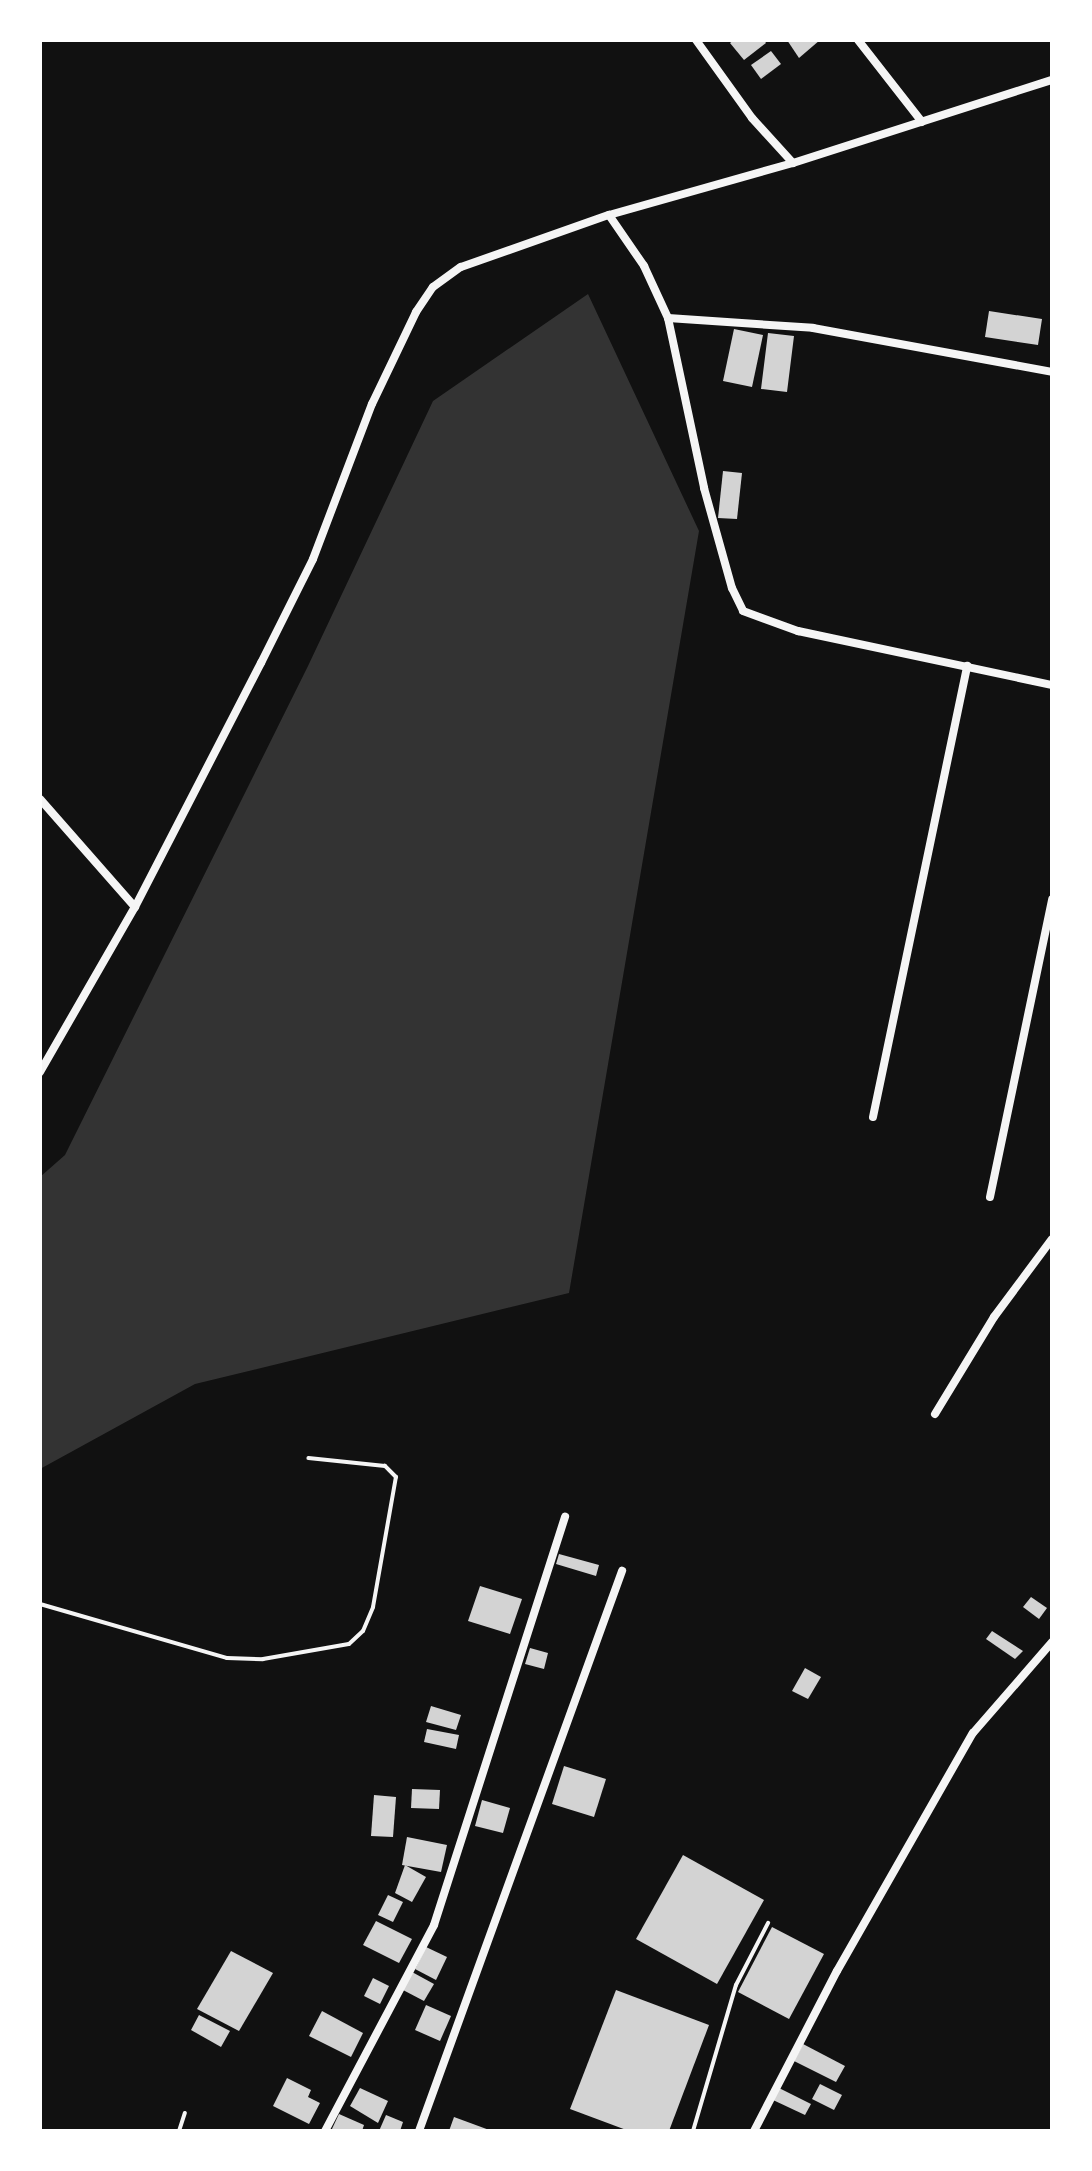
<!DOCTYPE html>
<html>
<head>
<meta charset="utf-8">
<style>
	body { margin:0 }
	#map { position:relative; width:1092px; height:2171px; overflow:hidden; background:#111; font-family:"Sofia Sans Condensed",sans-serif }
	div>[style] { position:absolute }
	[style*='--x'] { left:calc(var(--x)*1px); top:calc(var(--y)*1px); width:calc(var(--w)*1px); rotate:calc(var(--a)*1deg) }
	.water>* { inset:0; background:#333 }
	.building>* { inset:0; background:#d3d3d3 }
	.service>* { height:4px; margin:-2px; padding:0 2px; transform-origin:2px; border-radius:2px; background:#f5f5f5 }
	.minor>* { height:8px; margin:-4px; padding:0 4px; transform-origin:4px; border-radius:4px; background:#f5f5f5 }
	span { translate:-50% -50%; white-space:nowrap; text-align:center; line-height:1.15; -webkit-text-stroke:9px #fff; paint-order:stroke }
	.frame { position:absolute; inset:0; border:42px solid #fff; pointer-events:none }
</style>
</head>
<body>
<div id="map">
	<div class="water">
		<div style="clip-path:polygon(588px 294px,699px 531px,569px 1293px,195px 1384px,40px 1469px,40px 1177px,65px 1155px,308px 666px,433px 401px)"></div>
	</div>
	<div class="building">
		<div style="clip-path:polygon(734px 40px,764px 40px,766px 43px,744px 60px,730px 43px)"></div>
		<div style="clip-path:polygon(787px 40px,820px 40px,799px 58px)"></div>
		<div style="clip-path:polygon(771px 51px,781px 64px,761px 79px,751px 65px)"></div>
		<div style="clip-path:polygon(989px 311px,1042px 319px,1038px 345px,985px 337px)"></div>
		<div style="clip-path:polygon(734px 329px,763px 335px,752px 387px,723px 381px)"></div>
		<div style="clip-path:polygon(768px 333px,794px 336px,787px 392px,761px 389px)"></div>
		<div style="clip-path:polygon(723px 471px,742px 473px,737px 519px,718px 518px)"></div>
		<div style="clip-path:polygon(559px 1554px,599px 1565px,596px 1576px,556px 1564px)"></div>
		<div style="clip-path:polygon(480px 1586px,522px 1599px,510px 1634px,468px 1621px)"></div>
		<div style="clip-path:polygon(1031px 1597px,1047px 1608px,1039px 1619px,1023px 1607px)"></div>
		<div style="clip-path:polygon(992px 1631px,1023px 1651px,1015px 1659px,986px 1639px)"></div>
		<div style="clip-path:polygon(530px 1648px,548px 1653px,544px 1669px,525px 1664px)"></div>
		<div style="clip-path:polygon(805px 1668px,821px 1677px,808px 1699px,792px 1691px)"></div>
		<div style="clip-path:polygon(431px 1706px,461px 1715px,456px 1730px,426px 1722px)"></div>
		<div style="clip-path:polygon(427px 1729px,459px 1735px,456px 1749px,424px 1742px)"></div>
		<div style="clip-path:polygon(564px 1766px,606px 1779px,594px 1817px,552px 1804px)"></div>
		<div style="clip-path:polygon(412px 1789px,440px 1790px,439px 1809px,411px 1808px)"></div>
		<div style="clip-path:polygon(374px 1795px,396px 1797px,393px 1837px,371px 1836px)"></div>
		<div style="clip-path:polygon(482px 1800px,510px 1808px,503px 1833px,475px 1826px)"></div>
		<div style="clip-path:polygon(407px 1837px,447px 1845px,441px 1872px,402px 1865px)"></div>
		<div style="clip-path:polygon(683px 1855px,764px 1900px,717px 1984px,636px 1939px)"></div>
		<div style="clip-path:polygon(405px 1865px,426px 1877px,412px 1902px,395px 1893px)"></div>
		<div style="clip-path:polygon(388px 1895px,403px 1902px,393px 1922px,378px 1915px)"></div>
		<div style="clip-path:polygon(376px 1921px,412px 1939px,399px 1963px,363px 1945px)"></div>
		<div style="clip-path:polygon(772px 1927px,824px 1954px,789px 2019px,738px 1992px)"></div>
		<div style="clip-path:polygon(426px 1947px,447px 1957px,436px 1980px,415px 1969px)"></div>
		<div style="clip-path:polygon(231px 1951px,273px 1973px,239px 2031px,197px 2009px)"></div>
		<div style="clip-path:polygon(412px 1972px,434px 1984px,424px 2001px,403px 1990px)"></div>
		<div style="clip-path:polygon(373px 1978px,389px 1986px,380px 2004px,364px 1996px)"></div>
		<div style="clip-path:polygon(616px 1990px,709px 2025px,669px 2131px,629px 2131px,570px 2109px)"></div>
		<div style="clip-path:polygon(426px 2005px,451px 2016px,440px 2041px,415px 2030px)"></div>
		<div style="clip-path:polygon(322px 2011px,363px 2033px,351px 2057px,309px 2036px)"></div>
		<div style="clip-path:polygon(199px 2015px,230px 2031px,221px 2047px,191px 2030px)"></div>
		<div style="clip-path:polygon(803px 2044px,845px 2066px,836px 2082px,794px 2061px)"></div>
		<div style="clip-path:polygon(287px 2078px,311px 2090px,308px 2097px,320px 2103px,309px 2124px,273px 2106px)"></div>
		<div style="clip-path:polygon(820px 2084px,842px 2095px,834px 2110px,812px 2099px)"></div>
		<div style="clip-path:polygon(360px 2088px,388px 2101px,378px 2123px,350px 2106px)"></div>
		<div style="clip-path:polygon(779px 2088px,811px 2104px,805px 2115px,773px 2100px)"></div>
		<div style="clip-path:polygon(339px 2114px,364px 2125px,362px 2131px,331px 2131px)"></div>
		<div style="clip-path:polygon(386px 2115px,403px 2122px,400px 2131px,379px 2131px)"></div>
		<div style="clip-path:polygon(454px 2117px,492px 2131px,449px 2131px)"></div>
	</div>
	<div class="service">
		<div style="--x:40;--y:1604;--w:195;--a:16.1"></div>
		<div style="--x:227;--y:1658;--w:36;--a:2"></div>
		<div style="--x:263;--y:1659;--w:87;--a:-9.9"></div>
		<div style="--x:349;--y:1644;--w:19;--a:-43"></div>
		<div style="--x:363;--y:1631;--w:26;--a:-67"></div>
		<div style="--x:373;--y:1607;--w:132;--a:-80"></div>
		<div style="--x:396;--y:1477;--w:16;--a:-135"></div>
		<div style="--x:385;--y:1466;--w:77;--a:-174.1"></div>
		<div style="--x:179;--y:2131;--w:19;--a:-72"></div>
		<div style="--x:693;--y:2131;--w:152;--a:-73.6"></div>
		<div style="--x:736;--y:1985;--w:70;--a:-62.7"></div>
	</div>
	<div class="minor">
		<div style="--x:696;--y:40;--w:96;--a:54.3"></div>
		<div style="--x:752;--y:118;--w:61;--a:47.7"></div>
		<div style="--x:858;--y:40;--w:104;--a:52"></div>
		<div style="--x:609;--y:215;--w:62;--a:55.5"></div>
		<div style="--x:644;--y:266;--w:57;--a:65.2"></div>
		<div style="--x:668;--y:318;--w:174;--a:78"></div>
		<div style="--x:704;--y:488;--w:104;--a:74.4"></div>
		<div style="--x:732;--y:588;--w:25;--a:64"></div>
		<div style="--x:743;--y:611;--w:59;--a:20"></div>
		<div style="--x:798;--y:631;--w:260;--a:12"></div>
		<div style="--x:668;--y:318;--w:145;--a:3.9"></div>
		<div style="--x:813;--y:328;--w:243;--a:10.4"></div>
		<div style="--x:40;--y:799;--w:144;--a:48.7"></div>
		<div style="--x:40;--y:1072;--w:190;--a:-60.1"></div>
		<div style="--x:135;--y:907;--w:275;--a:-62.7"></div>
		<div style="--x:261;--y:663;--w:116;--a:-63.4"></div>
		<div style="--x:313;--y:559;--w:166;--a:-69.2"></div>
		<div style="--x:372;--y:404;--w:102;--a:-64.4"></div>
		<div style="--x:416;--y:312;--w:30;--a:-56"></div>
		<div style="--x:433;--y:287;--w:34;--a:-36"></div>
		<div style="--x:461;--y:267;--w:157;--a:-19.4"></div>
		<div style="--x:609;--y:215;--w:191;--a:-15.8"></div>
		<div style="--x:793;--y:163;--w:272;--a:-17.8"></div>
		<div style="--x:873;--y:1117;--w:461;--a:-78.2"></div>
		<div style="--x:990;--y:1197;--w:304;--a:-78.2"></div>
		<div style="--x:935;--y:1414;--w:114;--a:-58.7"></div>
		<div style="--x:994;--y:1317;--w:97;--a:-53.4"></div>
		<div style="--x:325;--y:2131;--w:233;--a:-62.1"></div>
		<div style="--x:434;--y:1925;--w:429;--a:-72.2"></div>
		<div style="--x:419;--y:2131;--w:596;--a:-70.07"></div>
		<div style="--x:754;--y:2131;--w:180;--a:-62.6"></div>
		<div style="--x:837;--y:1971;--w:274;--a:-60.3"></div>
		<div style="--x:973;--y:1733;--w:121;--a:-49"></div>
	</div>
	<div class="frame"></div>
</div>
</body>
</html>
